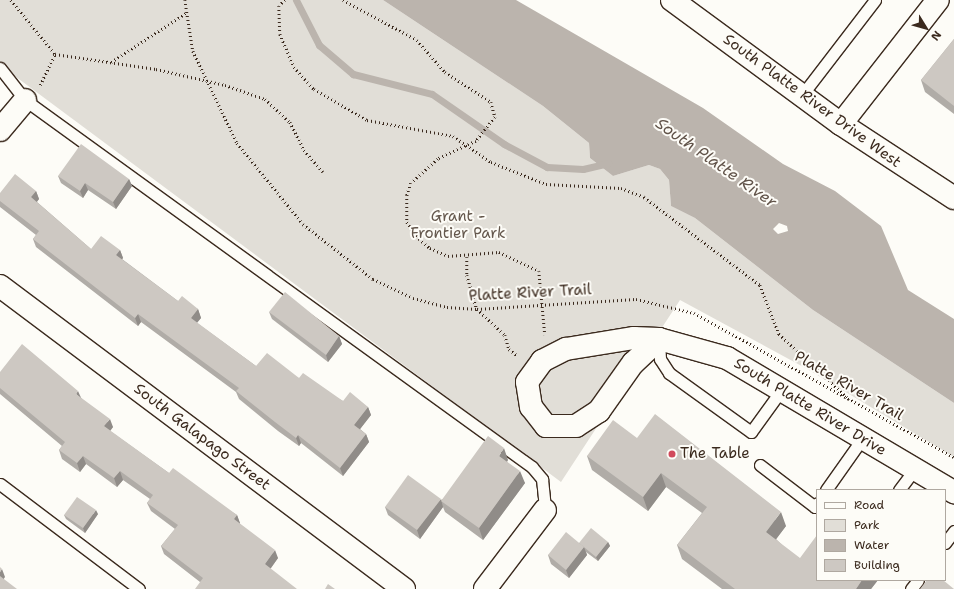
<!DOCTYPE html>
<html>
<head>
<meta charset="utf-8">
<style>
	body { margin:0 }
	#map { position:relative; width:954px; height:589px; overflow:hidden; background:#fdfcf7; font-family:"Shantell Sans",sans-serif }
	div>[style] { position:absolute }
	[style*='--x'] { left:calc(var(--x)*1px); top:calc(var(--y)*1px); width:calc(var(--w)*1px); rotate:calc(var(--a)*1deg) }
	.green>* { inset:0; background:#e1ded7 }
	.water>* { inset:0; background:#bbb4ad }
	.stream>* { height:7px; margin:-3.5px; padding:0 3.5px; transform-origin:3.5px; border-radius:3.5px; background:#bbb4ad }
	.path>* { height:2.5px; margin-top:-1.25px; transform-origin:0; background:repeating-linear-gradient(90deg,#3b2a1e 0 1px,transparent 0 4px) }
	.roads { filter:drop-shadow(1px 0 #3b2a1e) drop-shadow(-1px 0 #3b2a1e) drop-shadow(0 1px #3b2a1e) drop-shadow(0 -1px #3b2a1e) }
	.service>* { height:11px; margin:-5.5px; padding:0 5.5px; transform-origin:5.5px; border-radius:5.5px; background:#fdfcf7 }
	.minor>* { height:22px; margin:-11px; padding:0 11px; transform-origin:11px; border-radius:11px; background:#fdfcf7 }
	.tertiary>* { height:22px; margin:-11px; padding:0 11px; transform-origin:11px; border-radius:11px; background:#fdfcf7 }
	.wall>* { inset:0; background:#b0aca7 }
	.shaded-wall>* { inset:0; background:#908c88 }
	.building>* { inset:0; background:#cdc8c2 }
	.dots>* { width:11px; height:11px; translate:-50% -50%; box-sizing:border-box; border:2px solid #fdfcf7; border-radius:50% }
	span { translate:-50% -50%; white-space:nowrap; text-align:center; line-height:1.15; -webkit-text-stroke:4px #fdfcf7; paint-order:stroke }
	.street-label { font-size:15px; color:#3b2a1e }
	.park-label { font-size:15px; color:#64574c }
	.poi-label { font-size:15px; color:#3b2a1e }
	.left { translate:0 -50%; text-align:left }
	.water-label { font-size:16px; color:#615349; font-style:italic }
	.legend { position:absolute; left:816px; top:489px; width:130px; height:92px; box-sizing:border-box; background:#fdfcf7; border:1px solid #afa8a0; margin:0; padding:5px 7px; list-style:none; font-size:12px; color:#3b2a1e }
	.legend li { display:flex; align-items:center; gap:8px; height:20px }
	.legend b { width:20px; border:1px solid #afa8a0 }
	.north { position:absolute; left:906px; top:8px; width:40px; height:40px; -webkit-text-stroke:3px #fdfcf7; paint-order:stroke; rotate:127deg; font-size:11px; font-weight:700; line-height:16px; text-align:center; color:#3b2a1e }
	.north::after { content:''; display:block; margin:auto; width:14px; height:18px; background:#3b2a1e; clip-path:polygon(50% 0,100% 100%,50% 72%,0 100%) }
</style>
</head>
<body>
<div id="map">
	<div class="green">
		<div style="clip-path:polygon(0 0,383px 0,543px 106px,589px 143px,590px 158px,613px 176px,649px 165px,660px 169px,669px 180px,671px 206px,695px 218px,813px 310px,954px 403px,954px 457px,809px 370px,680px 300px,561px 482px,0 65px)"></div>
	</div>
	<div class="water">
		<div style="clip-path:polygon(evenodd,383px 0,516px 0,703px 108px,783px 164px,835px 191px,881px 226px,908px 290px,954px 319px,954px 403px,813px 310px,695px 218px,671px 206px,669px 180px,660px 169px,649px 165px,613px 176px,590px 158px,589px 143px,543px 106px,383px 0,779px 223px,787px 226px,788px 231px,778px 234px,773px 229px,779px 223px)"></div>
	</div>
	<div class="stream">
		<div style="--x:296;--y:0;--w:51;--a:62.9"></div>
		<div style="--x:319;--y:45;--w:45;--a:40.5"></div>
		<div style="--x:353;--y:74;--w:81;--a:14.2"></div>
		<div style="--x:432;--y:94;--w:88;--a:34.8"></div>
		<div style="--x:504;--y:144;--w:49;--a:28.1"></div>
		<div style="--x:547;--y:167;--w:36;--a:3"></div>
		<div style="--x:583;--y:169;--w:26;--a:-13"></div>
	</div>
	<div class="path">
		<div style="--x:11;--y:0;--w:70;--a:50.8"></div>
		<div style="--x:185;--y:0;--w:52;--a:81.1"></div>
		<div style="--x:193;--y:51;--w:102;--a:64.4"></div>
		<div style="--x:237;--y:143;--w:104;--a:50.8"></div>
		<div style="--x:303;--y:224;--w:89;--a:38.2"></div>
		<div style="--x:373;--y:279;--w:44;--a:25.4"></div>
		<div style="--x:413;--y:298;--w:35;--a:15"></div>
		<div style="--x:447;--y:307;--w:30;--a:4"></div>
		<div style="--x:477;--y:309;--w:159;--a:-3.6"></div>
		<div style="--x:636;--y:299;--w:60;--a:13.6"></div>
		<div style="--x:694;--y:313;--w:297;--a:29"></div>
		<div style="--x:285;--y:0;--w:8;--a:135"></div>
		<div style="--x:279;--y:6;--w:28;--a:88"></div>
		<div style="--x:280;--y:34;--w:36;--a:67"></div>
		<div style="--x:294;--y:67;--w:30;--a:48"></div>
		<div style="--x:314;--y:89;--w:61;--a:30.3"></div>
		<div style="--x:367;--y:120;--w:87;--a:10.5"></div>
		<div style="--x:453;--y:136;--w:46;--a:34.4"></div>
		<div style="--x:491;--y:162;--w:59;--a:21.8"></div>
		<div style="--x:546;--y:184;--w:75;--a:3.1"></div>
		<div style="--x:621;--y:188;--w:25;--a:21"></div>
		<div style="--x:644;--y:197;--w:146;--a:37.2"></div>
		<div style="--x:760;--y:285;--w:53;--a:68.8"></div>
		<div style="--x:779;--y:334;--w:96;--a:42.9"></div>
		<div style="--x:343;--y:0;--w:84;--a:28.4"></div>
		<div style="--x:417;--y:40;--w:43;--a:48.8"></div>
		<div style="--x:445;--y:72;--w:55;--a:33.1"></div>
		<div style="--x:491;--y:102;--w:16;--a:75"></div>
		<div style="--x:495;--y:117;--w:31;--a:128"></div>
		<div style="--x:476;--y:141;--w:42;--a:154.7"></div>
		<div style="--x:438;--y:159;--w:36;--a:138"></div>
		<div style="--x:411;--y:183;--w:13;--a:108"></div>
		<div style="--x:407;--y:195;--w:27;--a:90"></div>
		<div style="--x:407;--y:222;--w:17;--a:57"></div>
		<div style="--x:416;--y:236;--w:18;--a:41"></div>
		<div style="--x:430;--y:248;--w:20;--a:24"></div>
		<div style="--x:448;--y:256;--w:51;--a:-4.5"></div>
		<div style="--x:499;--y:252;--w:44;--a:25.4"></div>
		<div style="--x:539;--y:271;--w:64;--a:84.6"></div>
		<div style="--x:111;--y:62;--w:90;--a:-33.2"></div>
		<div style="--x:40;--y:85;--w:34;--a:-64"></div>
		<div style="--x:55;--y:54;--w:102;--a:8.4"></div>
		<div style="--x:156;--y:69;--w:71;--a:13.1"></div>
		<div style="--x:225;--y:85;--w:42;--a:19.3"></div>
		<div style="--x:265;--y:99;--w:34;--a:43"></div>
		<div style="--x:290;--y:122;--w:31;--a:63"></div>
		<div style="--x:304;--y:150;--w:29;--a:49"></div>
		<div style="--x:467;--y:257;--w:18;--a:90"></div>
		<div style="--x:467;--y:275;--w:35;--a:74"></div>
		<div style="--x:477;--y:309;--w:38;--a:43"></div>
		<div style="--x:505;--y:335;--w:15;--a:74"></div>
		<div style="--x:509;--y:349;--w:11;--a:38"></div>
	</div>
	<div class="roads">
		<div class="service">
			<div style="--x:0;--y:68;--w:41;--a:52"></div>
			<div style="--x:25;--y:100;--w:626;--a:35.9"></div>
			<div style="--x:532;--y:467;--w:16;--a:50"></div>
			<div style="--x:542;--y:479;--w:31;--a:84"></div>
			<div style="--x:802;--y:95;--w:120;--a:-52.5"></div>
			<div style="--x:659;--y:340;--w:19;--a:87"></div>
			<div style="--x:660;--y:359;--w:17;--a:57"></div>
			<div style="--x:669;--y:373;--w:101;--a:35.7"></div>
			<div style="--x:751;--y:432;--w:49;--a:-54.1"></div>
			<div style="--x:760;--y:465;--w:69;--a:37.4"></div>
			<div style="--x:815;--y:507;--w:4;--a:-63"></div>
			<div style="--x:0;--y:484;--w:174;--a:37.1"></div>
			<div style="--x:826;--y:490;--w:62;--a:-54.8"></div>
			<div style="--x:899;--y:490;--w:26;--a:-53"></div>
			<div style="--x:945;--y:543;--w:15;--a:-53"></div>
			<div style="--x:911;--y:589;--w:11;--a:-52"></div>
		</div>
		<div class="minor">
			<div style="--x:841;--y:124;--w:157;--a:-52"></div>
			<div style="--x:0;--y:130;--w:39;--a:-50"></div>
			<div style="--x:0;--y:286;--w:505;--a:36.87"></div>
			<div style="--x:659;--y:339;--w:35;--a:137"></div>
			<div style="--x:633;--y:363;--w:59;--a:125.3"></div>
			<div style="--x:599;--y:411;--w:27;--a:147"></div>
			<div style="--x:576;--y:426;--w:30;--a:180"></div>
			<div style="--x:546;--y:426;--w:24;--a:-128"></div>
			<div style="--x:531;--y:407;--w:25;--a:-99"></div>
			<div style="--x:527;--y:382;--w:26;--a:-54"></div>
			<div style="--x:542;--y:361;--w:27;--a:-27"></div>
			<div style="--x:566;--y:349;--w:69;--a:-9.2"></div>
			<div style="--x:634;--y:338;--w:25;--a:2"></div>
			<div style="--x:659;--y:339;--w:71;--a:15.6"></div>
			<div style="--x:727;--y:358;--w:264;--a:30.6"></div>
			<div style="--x:485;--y:589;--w:99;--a:-52.8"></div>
		</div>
		<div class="tertiary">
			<div style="--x:672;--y:0;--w:210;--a:36.3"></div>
			<div style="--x:841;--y:124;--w:135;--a:33.2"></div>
		</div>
	</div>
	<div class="wall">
		<div style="clip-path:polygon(954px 39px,954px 114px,925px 92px,921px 80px)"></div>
		<div style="clip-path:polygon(58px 176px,129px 179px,132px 186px,116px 209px,88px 190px,83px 198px,61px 183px)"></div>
		<div style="clip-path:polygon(36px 191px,39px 199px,37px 202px,91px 249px,120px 250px,123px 258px,122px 259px,178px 301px,198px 309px,201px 318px,197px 323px,256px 366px,299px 378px,343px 401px,368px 407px,371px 415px,360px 429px,366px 434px,369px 442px,343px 476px,301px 443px,299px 446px,278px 431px,239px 399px,236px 392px,141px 322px,138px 326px,36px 247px,33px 239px,36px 235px,0 207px,0 193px)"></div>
		<div style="clip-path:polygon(269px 312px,339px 336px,342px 344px,328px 362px,272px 319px)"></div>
		<div style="clip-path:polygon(0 372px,81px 398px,113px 427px,110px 431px,169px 473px,237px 515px,240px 524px,278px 558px,271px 568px,200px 582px,164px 554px,161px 546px,175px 529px,151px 511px,147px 503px,150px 499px,123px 480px,117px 487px,86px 464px,80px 472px,62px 459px,59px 450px,62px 446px,0 394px)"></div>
		<div style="clip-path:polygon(637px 438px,786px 526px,776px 539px,817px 580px,878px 580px,871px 589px,722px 589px,682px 559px,677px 545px,702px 513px,666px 487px,648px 511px,592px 470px,587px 456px)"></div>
		<div style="clip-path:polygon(508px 460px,507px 462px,525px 483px,483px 540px,445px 512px,443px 507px,420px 539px,388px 515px,385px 507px,441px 500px)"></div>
		<div style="clip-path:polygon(98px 514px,85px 533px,66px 519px,64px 515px)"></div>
		<div style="clip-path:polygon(608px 542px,610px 546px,598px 561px,586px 552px,587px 555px,569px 578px,551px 564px,548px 555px,579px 543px)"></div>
	</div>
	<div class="shaded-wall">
		<div style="clip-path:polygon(129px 179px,132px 186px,116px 209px,113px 202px)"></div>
		<div style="clip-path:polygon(85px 183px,88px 190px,83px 198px,80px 191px)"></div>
		<div style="clip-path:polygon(36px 191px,39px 199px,34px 205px,31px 197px)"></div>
		<div style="clip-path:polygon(120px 250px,123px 258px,119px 263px,116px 255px)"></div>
		<div style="clip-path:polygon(198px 309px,201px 318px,194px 326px,191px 318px)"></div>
		<div style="clip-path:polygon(138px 314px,141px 322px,138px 326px,135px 318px)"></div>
		<div style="clip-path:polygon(339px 336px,342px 344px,328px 362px,326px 355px)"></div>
		<div style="clip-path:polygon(78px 391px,82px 400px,76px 394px)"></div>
		<div style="clip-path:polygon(368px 407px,371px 415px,357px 433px,354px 425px)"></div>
		<div style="clip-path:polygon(110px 419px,113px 427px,107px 435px,104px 426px)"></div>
		<div style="clip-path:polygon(366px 434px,369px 442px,343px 476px,340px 468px)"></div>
		<div style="clip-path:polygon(298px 435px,301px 443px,299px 446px,296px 438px)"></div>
		<div style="clip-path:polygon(504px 448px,508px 460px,503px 468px,499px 456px)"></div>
		<div style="clip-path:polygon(83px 456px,86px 464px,80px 472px,77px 463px)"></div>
		<div style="clip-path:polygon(120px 471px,123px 480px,117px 487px,114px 478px)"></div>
		<div style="clip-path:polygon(520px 471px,525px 483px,483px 540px,479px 528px)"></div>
		<div style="clip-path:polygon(661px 473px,666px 487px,648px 511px,643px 497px)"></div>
		<div style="clip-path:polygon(441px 499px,443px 507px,420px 539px,417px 530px)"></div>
		<div style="clip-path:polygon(96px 510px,98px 514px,85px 533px,83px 528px)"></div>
		<div style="clip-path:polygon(781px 512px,786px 526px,771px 546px,766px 532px)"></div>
		<div style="clip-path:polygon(237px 515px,240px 523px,237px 528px,234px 519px)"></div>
		<div style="clip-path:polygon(608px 542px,610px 546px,598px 561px,596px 557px)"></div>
		<div style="clip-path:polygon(584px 547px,587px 555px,569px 578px,566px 570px)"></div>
		<div style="clip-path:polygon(275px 550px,278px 558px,268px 572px,265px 564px)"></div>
		<div style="clip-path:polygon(2px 569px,5px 577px,1px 583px,0 581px,0 572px)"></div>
		<div style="clip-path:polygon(862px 580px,878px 580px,871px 589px,856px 589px)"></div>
	</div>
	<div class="building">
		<div style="clip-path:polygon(954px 39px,954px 106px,921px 80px)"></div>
		<div style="clip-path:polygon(81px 144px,129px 179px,113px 202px,85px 183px,80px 191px,58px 176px)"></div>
		<div style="clip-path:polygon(15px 174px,36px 191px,31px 197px,91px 249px,101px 236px,120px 250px,116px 255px,178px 301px,182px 296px,198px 309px,191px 318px,256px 366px,267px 353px,299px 378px,303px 373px,343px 401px,350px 392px,368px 407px,354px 425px,366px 434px,340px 468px,298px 435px,296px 438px,275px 422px,236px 391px,239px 388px,138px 314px,135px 318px,33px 239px,39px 231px,0 201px,0 193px)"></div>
		<div style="clip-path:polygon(285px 292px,339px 336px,326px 355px,269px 312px)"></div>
		<div style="clip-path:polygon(22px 344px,78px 391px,76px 394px,110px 419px,104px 426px,169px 473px,173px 468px,237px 515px,234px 519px,275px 550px,265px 564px,297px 589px,195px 589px,203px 578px,161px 546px,178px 525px,147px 503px,153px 495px,120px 471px,114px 478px,83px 456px,77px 463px,59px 450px,65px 442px,0 388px,0 372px)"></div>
		<div style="clip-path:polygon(655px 414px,781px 512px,766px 532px,800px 558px,817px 535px,817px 580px,862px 580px,856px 589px,735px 589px,677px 545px,707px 507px,661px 473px,643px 497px,587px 456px,613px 420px,637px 438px)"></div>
		<div style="clip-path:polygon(488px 436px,504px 448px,499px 456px,520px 471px,479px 528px,441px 501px)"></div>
		<div style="clip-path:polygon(408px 475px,441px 499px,417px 530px,385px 507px)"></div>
		<div style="clip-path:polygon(77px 497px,96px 510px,83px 528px,64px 515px)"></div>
		<div style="clip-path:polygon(591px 528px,608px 542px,596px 557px,579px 543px)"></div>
		<div style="clip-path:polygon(566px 532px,584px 547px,566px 570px,548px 555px)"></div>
		<div style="clip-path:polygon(0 567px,2px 569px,0 572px)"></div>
		<div style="clip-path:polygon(0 576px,17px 589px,0 589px)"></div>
		<div style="clip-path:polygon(927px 580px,943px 580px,954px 589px,920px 589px)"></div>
		<div style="clip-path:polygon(328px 584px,335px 589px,325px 589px)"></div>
	</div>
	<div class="dots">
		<div style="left:672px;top:454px;background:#d1495b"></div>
	</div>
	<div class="street-label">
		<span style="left:812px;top:101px;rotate:36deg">South Platte River Drive West</span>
		<span style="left:530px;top:293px;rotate:-3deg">Platte River Trail</span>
		<span style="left:849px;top:386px;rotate:30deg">Platte River Trail</span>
		<span style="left:810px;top:407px;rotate:31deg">South Platte River Drive</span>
		<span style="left:202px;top:437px;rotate:37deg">South Galapago Street</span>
	</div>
	<div class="park-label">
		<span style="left:458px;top:225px">Grant -<br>Frontier Park</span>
	</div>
	<div class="poi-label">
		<span class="left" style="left:680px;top:454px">The Table</span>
	</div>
	<div class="water-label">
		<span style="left:716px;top:163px;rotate:35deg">South Platte River</span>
	</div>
	<ul class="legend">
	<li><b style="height:5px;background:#fdfcf7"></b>Road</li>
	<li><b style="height:11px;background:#e1ded7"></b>Park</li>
	<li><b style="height:11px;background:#bbb4ad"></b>Water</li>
	<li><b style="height:11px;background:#cdc8c2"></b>Building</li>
	</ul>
	<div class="north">N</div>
</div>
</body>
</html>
